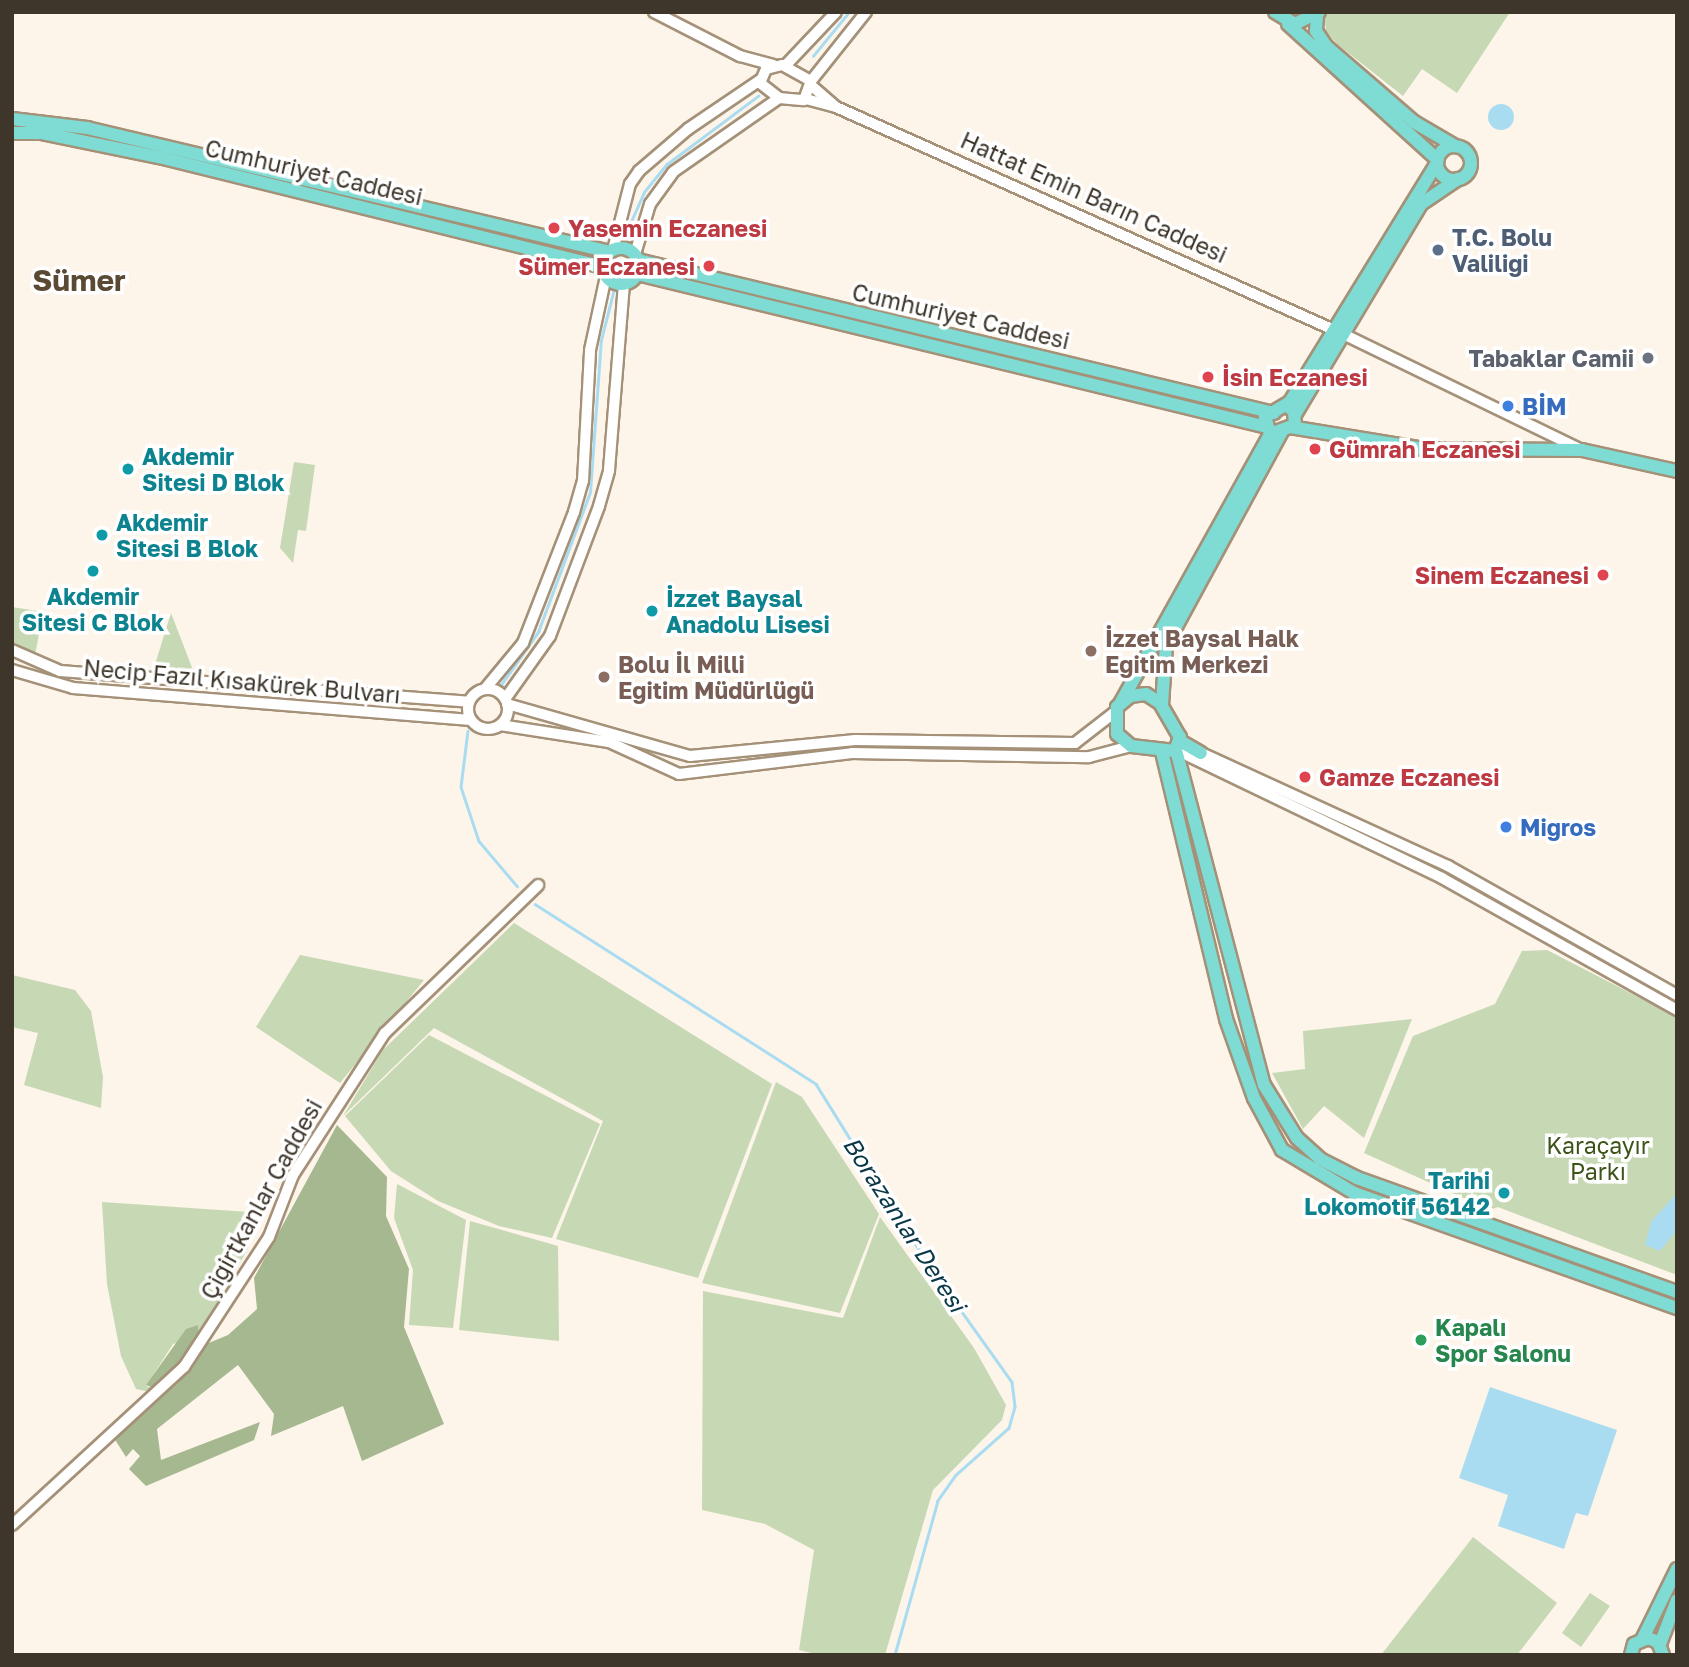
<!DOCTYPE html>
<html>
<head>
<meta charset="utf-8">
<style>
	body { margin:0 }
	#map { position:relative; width:1689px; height:1667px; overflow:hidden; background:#fdf4ea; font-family:"Golos Text",sans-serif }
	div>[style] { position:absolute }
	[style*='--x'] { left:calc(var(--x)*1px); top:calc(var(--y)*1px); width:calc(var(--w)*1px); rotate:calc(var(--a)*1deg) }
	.green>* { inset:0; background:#c7d8b4 }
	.forest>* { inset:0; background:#a5b890 }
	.water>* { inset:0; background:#aadcf1 }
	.round { border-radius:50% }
	.stream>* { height:2.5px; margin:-1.25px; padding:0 1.25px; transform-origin:1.25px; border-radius:1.25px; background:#aadcf1 }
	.roads { filter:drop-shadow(2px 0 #a49178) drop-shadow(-2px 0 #a49178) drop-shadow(0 2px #a49178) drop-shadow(0 -2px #a49178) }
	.secondary>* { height:10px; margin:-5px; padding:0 5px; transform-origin:5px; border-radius:5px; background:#fff }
	.secondary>.ring { margin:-5px; padding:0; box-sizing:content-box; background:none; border:10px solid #fff; border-radius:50% }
	.primary>* { height:12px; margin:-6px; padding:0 6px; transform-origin:6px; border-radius:6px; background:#7fdcd4 }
	.primary>.ring { margin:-6px; padding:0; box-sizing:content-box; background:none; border:12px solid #7fdcd4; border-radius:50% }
	.dots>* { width:19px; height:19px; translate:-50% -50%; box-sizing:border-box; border:4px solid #fff; border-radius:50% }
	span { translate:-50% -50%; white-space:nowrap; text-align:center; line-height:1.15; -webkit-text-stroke:7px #fff; paint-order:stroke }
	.street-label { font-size:23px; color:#3e362b }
	.health-label { font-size:23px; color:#be3a42; font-weight:700 }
	.left { translate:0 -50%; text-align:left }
	.right { translate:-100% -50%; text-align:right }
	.service-label { font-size:23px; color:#4e5e75; font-weight:700 }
	.worship-label { font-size:23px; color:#5b616d; font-weight:700 }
	.shop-label { font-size:23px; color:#366cbe; font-weight:700 }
	.culture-label { font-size:23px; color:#0d838f; font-weight:700 }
	.education-label { font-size:23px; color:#785e54; font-weight:700 }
	.park-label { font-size:23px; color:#3d5419 }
	.leisure-label { font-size:23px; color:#27864d; font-weight:700 }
	.water-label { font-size:24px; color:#093746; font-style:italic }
	.district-label { font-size:30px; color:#5b4a33; font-weight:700 }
	.frame { position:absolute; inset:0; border:14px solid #3e362b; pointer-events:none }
</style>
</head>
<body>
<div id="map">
	<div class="green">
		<div style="clip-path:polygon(1324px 12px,1510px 12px,1457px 93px,1422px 69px,1403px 96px,1337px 44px,1326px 31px)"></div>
		<div style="clip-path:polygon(294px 462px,315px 465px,306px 531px,298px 530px,293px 563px,280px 548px)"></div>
		<div style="clip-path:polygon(12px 607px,43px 612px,35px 655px,12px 643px)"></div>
		<div style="clip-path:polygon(171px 613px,196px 678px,152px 674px)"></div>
		<div style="clip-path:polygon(514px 923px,772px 1084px,698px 1278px,556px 1239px,603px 1121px,434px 1028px,343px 1116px,383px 1050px)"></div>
		<div style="clip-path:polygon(1547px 950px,1677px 1017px,1677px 1275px,1498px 1207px,1490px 1210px,1364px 1153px,1413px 1036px,1495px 1004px,1522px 951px)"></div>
		<div style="clip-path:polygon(300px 955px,424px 980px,340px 1083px,256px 1027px)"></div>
		<div style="clip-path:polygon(12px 975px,75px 990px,91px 1011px,103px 1077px,101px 1108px,24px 1085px,38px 1033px,12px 1027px)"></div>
		<div style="clip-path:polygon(1412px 1019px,1364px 1138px,1324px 1106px,1303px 1129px,1272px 1073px,1305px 1069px,1303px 1031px)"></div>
		<div style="clip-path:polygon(429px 1035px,600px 1124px,552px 1238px,499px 1226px,438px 1201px,391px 1171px,345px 1116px)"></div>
		<div style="clip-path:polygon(776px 1082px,802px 1097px,879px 1214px,840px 1313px,702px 1283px)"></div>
		<div style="clip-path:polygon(397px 1184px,466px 1220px,453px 1328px,409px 1325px,413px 1270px,394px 1218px)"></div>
		<div style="clip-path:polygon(102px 1202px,249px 1212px,236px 1235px,236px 1245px,249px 1247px,198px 1336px,173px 1344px,146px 1386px,154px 1389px,150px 1392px,136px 1389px,121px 1356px,107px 1284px)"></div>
		<div style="clip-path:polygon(880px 1217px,974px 1348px,1006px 1405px,1002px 1420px,933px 1490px,885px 1655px,820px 1655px,799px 1650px,814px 1550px,765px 1524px,702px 1510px,703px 1291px,843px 1318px)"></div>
		<div style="clip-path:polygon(470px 1221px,558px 1246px,559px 1341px,459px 1330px)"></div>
		<div style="clip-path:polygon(1473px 1537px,1557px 1603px,1517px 1655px,1381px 1655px)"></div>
		<div style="clip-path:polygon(1590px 1593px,1610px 1606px,1581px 1647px,1562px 1633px)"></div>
	</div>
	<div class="forest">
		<div style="clip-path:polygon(337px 1125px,387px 1177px,386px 1216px,409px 1269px,404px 1327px,444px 1424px,362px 1461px,343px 1406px,271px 1436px,274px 1414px,238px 1365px,157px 1429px,161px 1460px,260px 1422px,254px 1440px,146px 1486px,129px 1469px,140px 1456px,133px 1449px,126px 1457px,114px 1438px,165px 1393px,146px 1385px,186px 1329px,198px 1325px,199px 1347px,228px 1335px,257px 1309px,254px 1278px)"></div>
	</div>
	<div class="water">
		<div class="round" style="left:1488px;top:104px;width:26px;height:26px"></div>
		<div style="clip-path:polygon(1677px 1193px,1677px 1230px,1660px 1251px,1645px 1245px,1651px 1222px)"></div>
		<div style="clip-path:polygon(1490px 1387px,1617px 1430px,1588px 1516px,1576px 1513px,1564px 1549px,1498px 1526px,1508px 1495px,1459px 1478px)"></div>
	</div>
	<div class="stream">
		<div style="--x:813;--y:56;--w:57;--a:-50.7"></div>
		<div style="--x:629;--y:226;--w:37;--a:-66"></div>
		<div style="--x:644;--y:192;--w:36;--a:-51"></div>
		<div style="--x:667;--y:164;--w:114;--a:-36.8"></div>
		<div style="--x:498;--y:689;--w:70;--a:-54.9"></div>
		<div style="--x:538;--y:632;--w:149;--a:-69.6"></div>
		<div style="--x:590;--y:492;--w:152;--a:-85.9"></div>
		<div style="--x:601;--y:340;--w:53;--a:-75.7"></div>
		<div style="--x:468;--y:731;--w:56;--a:97.1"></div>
		<div style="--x:461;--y:787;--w:57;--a:71.6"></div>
		<div style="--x:479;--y:841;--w:59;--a:49.8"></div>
		<div style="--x:535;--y:904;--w:334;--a:32.6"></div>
		<div style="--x:816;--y:1084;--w:216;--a:58.1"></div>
		<div style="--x:930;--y:1267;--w:141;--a:54.5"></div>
		<div style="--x:1012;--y:1382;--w:25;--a:83"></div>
		<div style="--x:1015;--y:1407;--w:22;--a:106"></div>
		<div style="--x:1009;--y:1428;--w:71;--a:138.4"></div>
		<div style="--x:956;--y:1475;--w:32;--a:125"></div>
		<div style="--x:938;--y:1501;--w:160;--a:105.6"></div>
	</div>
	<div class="roads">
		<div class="secondary">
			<div style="--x:654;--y:12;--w:97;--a:27.1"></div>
			<div style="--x:740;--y:56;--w:34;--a:15"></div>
			<div style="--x:785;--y:66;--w:74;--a:-46.6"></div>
			<div style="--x:811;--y:81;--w:88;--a:-51.4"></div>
			<div style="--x:806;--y:99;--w:31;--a:15"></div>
			<div style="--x:836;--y:107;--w:32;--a:-139"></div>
			<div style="--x:836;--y:107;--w:546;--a:24.12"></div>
			<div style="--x:613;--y:250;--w:68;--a:-75.6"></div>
			<div style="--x:630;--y:184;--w:16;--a:-55"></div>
			<div style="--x:639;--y:171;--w:65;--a:-40.6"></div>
			<div style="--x:688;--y:129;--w:87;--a:-34.2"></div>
			<div style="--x:635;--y:254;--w:52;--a:-73.3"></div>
			<div style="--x:650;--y:204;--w:39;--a:-54"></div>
			<div style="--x:673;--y:172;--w:129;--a:-34.9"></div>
			<div style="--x:779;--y:98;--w:25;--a:5"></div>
			<div style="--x:804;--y:100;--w:20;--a:-70"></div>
			<div style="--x:811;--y:81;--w:33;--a:-151"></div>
			<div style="--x:782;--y:65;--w:16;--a:166"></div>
			<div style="--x:766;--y:69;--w:15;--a:113"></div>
			<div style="--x:760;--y:83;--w:24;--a:38"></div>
			<div style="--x:1343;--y:334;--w:266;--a:25.9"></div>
			<div style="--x:12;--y:650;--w:52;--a:23.6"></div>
			<div style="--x:60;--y:671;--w:410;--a:4.3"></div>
			<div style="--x:12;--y:670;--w:64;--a:16.4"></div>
			<div style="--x:73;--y:688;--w:399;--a:4.6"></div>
			<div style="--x:485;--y:689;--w:60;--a:-50.4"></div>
			<div style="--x:523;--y:643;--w:141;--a:-68.7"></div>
			<div style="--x:574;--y:512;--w:32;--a:-74"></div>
			<div style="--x:583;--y:481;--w:131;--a:-86.9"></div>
			<div style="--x:590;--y:350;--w:76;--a:-77.8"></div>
			<div class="ring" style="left:468px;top:689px;width:30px;height:30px"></div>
			<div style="--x:505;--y:699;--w:77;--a:-54.5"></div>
			<div style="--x:550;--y:636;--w:139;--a:-69.3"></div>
			<div style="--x:599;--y:506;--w:37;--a:-74"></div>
			<div style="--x:609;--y:470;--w:188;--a:-85.4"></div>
			<div style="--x:507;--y:704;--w:190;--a:15.9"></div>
			<div style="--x:690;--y:756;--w:166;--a:-5.5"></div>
			<div style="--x:855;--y:740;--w:220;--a:0.8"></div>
			<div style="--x:1075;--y:743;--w:51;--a:-37.8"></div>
			<div style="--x:500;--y:725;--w:110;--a:8.9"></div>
			<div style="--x:609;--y:742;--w:77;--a:24.6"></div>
			<div style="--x:679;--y:774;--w:174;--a:-6.9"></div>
			<div style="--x:852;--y:753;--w:237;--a:1"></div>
			<div style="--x:1089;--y:757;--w:43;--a:-14.7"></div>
			<div style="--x:1176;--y:750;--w:295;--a:25.7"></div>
			<div style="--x:1442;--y:878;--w:270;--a:29.3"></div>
			<div style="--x:1201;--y:753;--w:272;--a:24.6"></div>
			<div style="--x:1448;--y:866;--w:263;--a:29.4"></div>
			<div style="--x:12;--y:1525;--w:234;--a:-42.6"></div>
			<div style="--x:184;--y:1367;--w:155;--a:-56.8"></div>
			<div style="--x:269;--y:1237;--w:66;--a:-68.8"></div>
			<div style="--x:293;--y:1175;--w:169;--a:-57.1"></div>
			<div style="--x:385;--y:1033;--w:213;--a:-44"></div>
		</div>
		<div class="primary">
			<div style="--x:1275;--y:12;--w:23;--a:31"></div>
			<div style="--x:1295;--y:24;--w:27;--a:-27"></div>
			<div style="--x:1317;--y:16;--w:15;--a:94"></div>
			<div style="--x:1316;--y:31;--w:18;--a:56"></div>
			<div style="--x:1326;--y:46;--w:116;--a:40.8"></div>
			<div style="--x:1414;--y:122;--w:48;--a:30.3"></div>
			<div style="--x:1288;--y:24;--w:202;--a:42.2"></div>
			<div style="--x:12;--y:119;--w:76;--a:6.8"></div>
			<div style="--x:87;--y:128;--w:537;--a:13.34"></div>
			<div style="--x:12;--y:133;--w:30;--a:0"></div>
			<div style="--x:42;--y:133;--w:128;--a:11.7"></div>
			<div style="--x:167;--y:159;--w:449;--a:13.9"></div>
			<div class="ring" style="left:1437px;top:146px;width:22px;height:22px"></div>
			<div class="ring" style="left:603px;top:248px;width:24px;height:24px"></div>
			<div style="--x:638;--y:260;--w:654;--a:13.53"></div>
			<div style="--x:637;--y:274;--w:644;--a:13.65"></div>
			<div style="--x:1287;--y:406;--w:9;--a:36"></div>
			<div style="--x:1294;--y:411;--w:14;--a:86"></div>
			<div style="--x:1295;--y:425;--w:27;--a:160"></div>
			<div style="--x:1270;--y:434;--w:18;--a:-106"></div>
			<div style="--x:1265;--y:417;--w:29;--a:-31"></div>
			<div style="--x:1290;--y:402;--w:281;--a:-58.4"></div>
			<div style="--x:1296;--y:413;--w:244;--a:-59.1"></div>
			<div style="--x:1421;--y:204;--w:45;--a:-34"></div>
			<div style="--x:1290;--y:427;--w:136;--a:9.3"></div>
			<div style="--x:1424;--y:449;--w:158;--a:0.4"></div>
			<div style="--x:1582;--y:450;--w:97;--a:12.5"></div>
			<div style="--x:1146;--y:694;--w:17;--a:33"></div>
			<div style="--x:1160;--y:703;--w:39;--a:60"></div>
			<div style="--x:1180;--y:737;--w:15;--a:110"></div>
			<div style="--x:1175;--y:751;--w:44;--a:-173.5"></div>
			<div style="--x:1131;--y:746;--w:18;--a:-139"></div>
			<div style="--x:1117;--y:734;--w:27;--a:-90"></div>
			<div style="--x:1117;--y:707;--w:17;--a:-40"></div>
			<div style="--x:1130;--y:696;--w:16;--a:-7"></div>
			<div style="--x:1120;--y:704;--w:309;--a:-60.9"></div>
			<div style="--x:1162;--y:705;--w:60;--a:-86.2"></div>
			<div style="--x:1166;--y:645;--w:243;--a:-61.5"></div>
			<div style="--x:1180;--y:741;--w:24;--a:30"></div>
			<div style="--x:1176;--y:750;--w:346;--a:75.3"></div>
			<div style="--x:1264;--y:1085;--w:62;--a:58.1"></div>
			<div style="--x:1297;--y:1138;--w:31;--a:42"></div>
			<div style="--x:1320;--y:1159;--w:42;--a:27.2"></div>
			<div style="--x:1357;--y:1178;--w:340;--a:19.6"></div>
			<div style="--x:1162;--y:752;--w:275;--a:76.5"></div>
			<div style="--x:1226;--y:1019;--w:84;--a:70.5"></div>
			<div style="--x:1254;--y:1098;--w:59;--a:61.7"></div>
			<div style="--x:1282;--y:1150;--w:84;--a:30.8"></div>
			<div style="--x:1354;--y:1193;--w:343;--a:19.6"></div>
			<div style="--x:1643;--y:1638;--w:77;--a:-63.8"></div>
			<div style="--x:1660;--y:1644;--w:47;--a:-68.9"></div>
			<div style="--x:1631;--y:1655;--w:11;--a:-75"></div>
			<div style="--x:1634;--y:1644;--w:15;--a:-23"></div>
			<div style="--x:1648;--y:1638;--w:11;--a:22"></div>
			<div style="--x:1658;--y:1642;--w:14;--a:69"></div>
		</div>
	</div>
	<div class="dots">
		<div style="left:554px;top:228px;background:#e0444e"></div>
		<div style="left:1438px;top:250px;background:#5c6f8a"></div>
		<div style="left:709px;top:266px;background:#e0444e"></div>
		<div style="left:1648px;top:358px;background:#6b7280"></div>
		<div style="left:1208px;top:377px;background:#e0444e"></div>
		<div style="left:1508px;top:406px;background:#3f7fe0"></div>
		<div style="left:1315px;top:449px;background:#e0444e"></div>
		<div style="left:128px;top:469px;background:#0f9aa8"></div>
		<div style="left:102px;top:535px;background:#0f9aa8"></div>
		<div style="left:93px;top:571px;background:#0f9aa8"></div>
		<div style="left:1603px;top:575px;background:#e0444e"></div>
		<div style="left:652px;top:611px;background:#0f9aa8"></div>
		<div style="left:1091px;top:651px;background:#8d6e63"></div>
		<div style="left:604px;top:677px;background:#8d6e63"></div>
		<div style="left:1305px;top:777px;background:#e0444e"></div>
		<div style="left:1506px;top:827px;background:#3f7fe0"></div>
		<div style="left:1504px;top:1193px;background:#0f9aa8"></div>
		<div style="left:1421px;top:1340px;background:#2e9e5b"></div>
	</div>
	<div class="street-label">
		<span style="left:314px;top:172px;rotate:13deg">Cumhuriyet Caddesi</span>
		<span style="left:1094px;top:197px;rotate:24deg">Hattat Emin Barın Caddesi</span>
		<span style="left:961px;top:316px;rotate:13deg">Cumhuriyet Caddesi</span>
		<span style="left:242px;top:681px;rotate:5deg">Necip Fazıl Kısakürek Bulvarı</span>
		<span style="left:261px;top:1199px;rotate:-61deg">Çiğirtkanlar Caddesi</span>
	</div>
	<div class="health-label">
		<span class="left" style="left:568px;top:228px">Yasemin Eczanesi</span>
		<span class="right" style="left:695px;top:266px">Sümer Eczanesi</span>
		<span class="left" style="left:1222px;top:377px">İsin Eczanesi</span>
		<span class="left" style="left:1329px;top:449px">Gümrah Eczanesi</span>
		<span class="right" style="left:1589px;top:575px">Sinem Eczanesi</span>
		<span class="left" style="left:1319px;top:777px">Gamze Eczanesi</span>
	</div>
	<div class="service-label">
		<span class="left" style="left:1452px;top:250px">T.C. Bolu<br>Valiliği</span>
	</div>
	<div class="worship-label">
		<span class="right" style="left:1634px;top:358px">Tabaklar Camii</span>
	</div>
	<div class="shop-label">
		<span class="left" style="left:1522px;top:406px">BİM</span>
		<span class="left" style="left:1520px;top:827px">Migros</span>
	</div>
	<div class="culture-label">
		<span class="left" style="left:142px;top:469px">Akdemir<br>Sitesi D Blok</span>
		<span class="left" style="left:116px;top:535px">Akdemir<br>Sitesi B Blok</span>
		<span style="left:93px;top:609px">Akdemir<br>Sitesi C Blok</span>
		<span class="left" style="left:666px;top:611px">İzzet Baysal<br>Anadolu Lisesi</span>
		<span class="right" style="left:1490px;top:1193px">Tarihi<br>Lokomotif 56142</span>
	</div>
	<div class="education-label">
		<span class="left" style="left:1105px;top:651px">İzzet Baysal Halk<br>Eğitim Merkezi</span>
		<span class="left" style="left:618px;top:677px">Bolu İl Milli<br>Eğitim Müdürlüğü</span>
	</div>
	<div class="park-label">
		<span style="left:1598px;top:1158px">Karaçayır<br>Parkı</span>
	</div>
	<div class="leisure-label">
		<span class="left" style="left:1435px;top:1340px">Kapalı<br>Spor Salonu</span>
	</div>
	<div class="water-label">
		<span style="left:905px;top:1224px;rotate:57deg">Borazanlar Deresi</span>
	</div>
	<div class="district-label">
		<span style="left:79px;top:280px">Sümer</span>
	</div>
	<div class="frame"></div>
</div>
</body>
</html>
